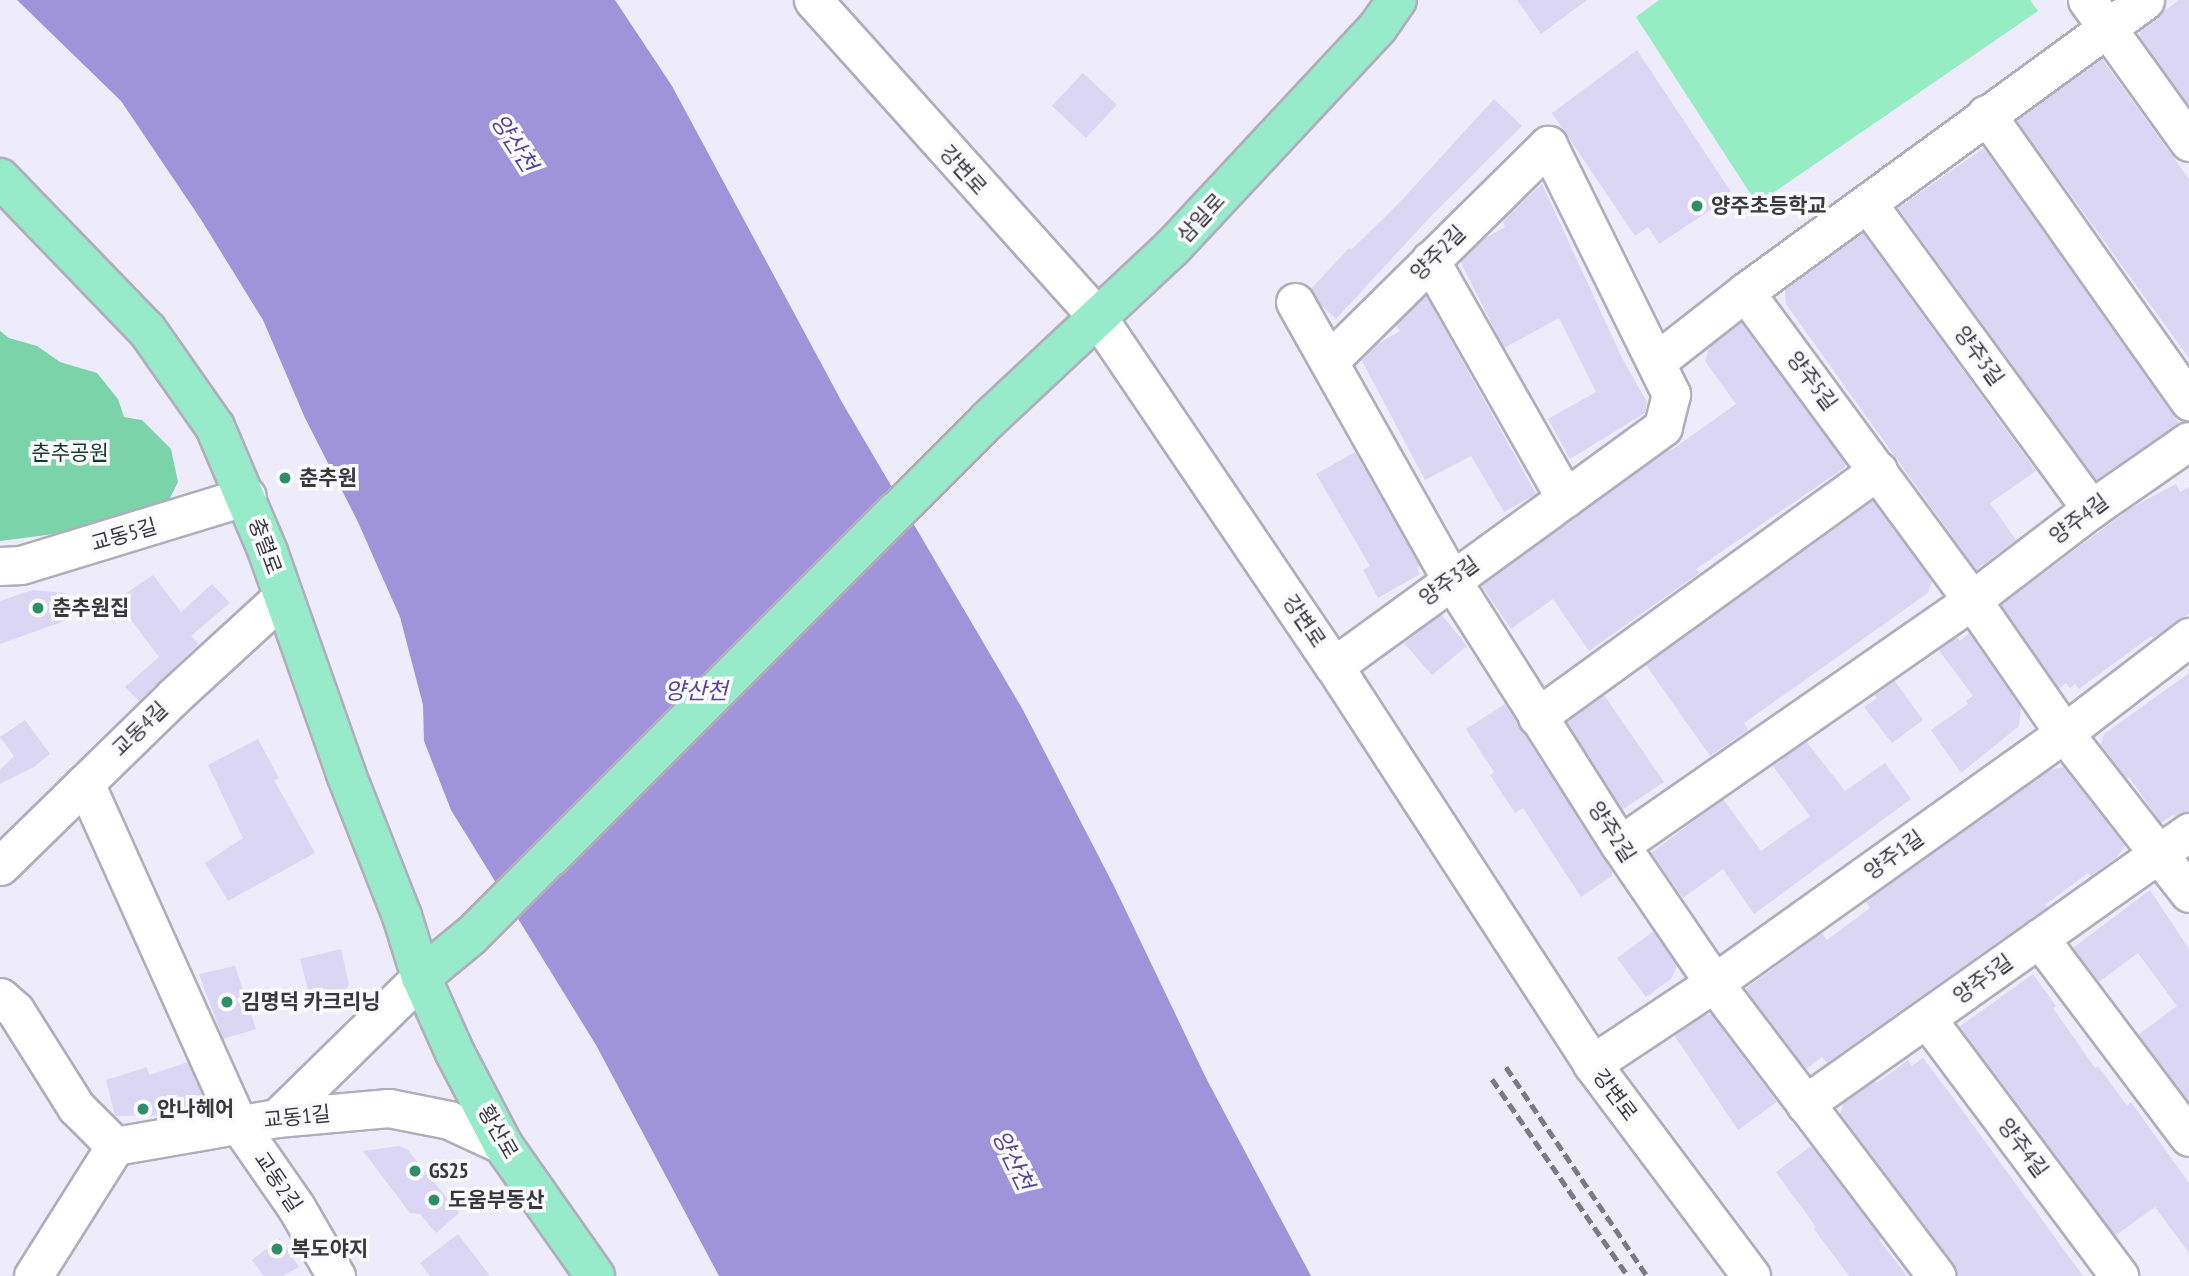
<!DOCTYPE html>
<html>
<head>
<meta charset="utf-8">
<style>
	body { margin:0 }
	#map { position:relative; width:2189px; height:1276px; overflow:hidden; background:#eeecfa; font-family:"PT Sans Narrow","Noto Sans KR",sans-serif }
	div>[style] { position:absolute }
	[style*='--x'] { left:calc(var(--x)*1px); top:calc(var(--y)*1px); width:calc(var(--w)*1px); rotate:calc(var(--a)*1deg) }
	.green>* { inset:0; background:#96edc4 }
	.forest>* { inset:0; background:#7bd3aa }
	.water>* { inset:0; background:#9f93da }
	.building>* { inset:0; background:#dad6f4 }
	.roads { filter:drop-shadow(2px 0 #b0aebb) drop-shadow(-2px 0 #b0aebb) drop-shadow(0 2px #b0aebb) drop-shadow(0 -2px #b0aebb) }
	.minor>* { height:37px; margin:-18.5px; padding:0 18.5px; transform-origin:18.5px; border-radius:18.5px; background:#fff }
	.major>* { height:38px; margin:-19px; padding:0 19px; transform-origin:19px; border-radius:19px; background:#97ebca }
	.rail>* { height:5px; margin-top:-2.5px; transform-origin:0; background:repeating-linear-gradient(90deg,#7b7a82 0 10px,transparent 0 15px) }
	.dots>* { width:19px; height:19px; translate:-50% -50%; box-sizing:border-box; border:4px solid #fbfbfe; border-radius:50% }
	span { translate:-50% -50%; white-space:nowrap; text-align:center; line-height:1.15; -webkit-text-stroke:7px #fbfbfe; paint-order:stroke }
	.street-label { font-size:21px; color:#38383d }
	.poi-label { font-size:21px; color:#38383d; font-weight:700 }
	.left { translate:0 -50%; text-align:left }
	.park-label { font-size:21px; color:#133a2a }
	.water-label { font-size:23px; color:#594499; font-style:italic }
</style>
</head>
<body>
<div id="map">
	<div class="green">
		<div style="clip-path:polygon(1659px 0,2030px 0,2038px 11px,1757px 204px,1636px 17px)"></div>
	</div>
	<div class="forest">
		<div style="clip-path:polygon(0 331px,9px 338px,37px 346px,60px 362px,97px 373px,118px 399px,124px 417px,142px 420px,171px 449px,178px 482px,169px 500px,120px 521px,85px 530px,0 541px)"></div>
	</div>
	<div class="water">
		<div style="clip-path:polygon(17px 0,615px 0,672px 86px,843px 404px,1023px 710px,1114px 886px,1206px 1078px,1311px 1276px,719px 1276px,596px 1045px,451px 810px,424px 741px,423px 705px,400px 617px,357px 520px,305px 418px,263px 320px,200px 218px,121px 101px)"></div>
	</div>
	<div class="building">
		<div style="clip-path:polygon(1517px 0,1587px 0,1541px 34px)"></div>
		<div style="clip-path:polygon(2179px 0,2189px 0,2189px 106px,2140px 37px,2141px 29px)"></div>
		<div style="clip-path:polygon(1637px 50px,1733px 195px,1659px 244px,1648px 227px,1635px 236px,1552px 113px)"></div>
		<div style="clip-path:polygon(2102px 59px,2189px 179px,2189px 358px,2016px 120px)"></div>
		<div style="clip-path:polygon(1083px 73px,1117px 105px,1086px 138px,1052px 106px)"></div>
		<div style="clip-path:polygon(1494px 99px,1522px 126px,1431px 216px,1336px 319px,1321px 305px,1311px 289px,1349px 248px,1351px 250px,1400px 202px)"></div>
		<div style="clip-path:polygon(1984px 148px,2179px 423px,2096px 480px,1898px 208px)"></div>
		<div style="clip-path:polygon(1542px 184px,1623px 360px,1647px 402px,1645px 413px,1570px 459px,1548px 419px,1596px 392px,1559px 318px,1504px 348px,1460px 261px,1482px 240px,1505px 227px,1502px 220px)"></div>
		<div style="clip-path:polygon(1863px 233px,2036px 471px,1990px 503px,2016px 540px,1976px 570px,1786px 304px,1785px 289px)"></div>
		<div style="clip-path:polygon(1426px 295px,1536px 494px,1504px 512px,1471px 456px,1425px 480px,1361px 359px,1374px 346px,1400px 331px,1396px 325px)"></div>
		<div style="clip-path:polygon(1741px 322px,1846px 464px,1844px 468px,1696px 569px,1699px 573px,1589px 651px,1553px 599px,1511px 629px,1481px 585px,1669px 449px,1670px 451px,1736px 404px,1705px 361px,1710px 346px)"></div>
		<div style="clip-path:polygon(1355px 452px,1420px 566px,1417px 568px,1420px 574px,1378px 598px,1363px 570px,1370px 566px,1316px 474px)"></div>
		<div style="clip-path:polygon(2176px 484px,2180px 492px,2189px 487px,2189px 614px,2153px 638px,2151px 636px,2079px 689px,2075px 684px,2070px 688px,2066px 683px,2059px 689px,2001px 605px,2131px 508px)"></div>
		<div style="clip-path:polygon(1873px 501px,1932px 581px,1928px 593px,1744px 723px,1748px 730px,1710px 756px,1646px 665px)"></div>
		<div style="clip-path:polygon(153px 575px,181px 612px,212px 584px,230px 603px,191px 636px,199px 644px,139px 701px,125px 687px,159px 657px,116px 600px)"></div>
		<div style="clip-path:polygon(32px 590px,65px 593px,70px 619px,0 644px,0 601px)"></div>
		<div style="clip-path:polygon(1441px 614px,1467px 646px,1432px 675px,1404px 643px)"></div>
		<div style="clip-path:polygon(1969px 633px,2021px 708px,2019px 726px,1961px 773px,1931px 730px,1968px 704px,1966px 701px,1973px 696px,1938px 649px,1956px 636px,1960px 641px)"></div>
		<div style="clip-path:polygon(2189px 673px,2189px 811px,2175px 816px,2174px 814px,2161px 823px,2129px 777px,2127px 779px,2101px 745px,2104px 734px)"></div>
		<div style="clip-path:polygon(1894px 680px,1923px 720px,1892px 743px,1864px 707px,1877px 698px,1874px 694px)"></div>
		<div style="clip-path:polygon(1604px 695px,1664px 782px,1622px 810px,1566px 722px)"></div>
		<div style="clip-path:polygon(1505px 704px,1612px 871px,1612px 876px,1581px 897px,1523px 808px,1515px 813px,1490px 775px,1494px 772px,1466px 729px)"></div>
		<div style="clip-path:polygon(25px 720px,50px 754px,34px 767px,0 784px,0 770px,14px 756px,0 737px)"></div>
		<div style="clip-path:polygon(258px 739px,279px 778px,274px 780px,315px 853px,228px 901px,205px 863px,243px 838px,208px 765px)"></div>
		<div style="clip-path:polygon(1806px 741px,1845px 791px,1885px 763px,1911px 799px,1754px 914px,1723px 869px,1683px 898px,1651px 853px,1723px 799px,1761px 851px,1810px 816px,1773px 766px)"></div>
		<div style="clip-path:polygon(2064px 767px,2125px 846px,2116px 858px,2091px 876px,2088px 873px,2045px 905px,2047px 907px,1827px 1063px,1822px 1057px,1806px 1069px,1745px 989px,1822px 933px,1827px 940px,1870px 908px,1865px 901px,2048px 770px)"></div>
		<div style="clip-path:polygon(2150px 890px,2189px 949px,2189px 1102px,2138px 1035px,2177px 1006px,2138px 953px,2099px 982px,2073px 948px)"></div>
		<div style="clip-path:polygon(1654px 931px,1677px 966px,1671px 979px,1646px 997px,1617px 958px)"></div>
		<div style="clip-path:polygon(341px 949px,349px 985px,342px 994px,312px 1004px,300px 959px)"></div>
		<div style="clip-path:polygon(235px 966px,256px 1029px,223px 1039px,199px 974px)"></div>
		<div style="clip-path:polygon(2033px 974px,2056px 1006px,2053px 1008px,2095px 1068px,2098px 1066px,2127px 1106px,2131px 1102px,2189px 1183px,2189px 1253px,2155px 1207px,2115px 1236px,1959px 1027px)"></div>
		<div style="clip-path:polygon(1704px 1015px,1712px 1015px,1777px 1102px,1738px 1130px,1674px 1035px)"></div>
		<div style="clip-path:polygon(1923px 1058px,1951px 1095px,2083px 1276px,1957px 1276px,1953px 1263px,1840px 1114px,1844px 1102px,1875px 1080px,1877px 1083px,1908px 1060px,1912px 1066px)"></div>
		<div style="clip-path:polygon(188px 1062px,209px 1109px,171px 1115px,115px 1116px,106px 1080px,147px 1067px,149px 1075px)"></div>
		<div style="clip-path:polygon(399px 1146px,407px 1149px,459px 1213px,436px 1233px,420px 1214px,410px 1213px,363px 1151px)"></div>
		<div style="clip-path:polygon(1811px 1146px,1881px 1238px,1879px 1240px,1907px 1276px,1849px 1276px,1814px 1229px,1816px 1227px,1776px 1172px)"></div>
		<div style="clip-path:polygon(458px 1234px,490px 1276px,430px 1276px,420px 1263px)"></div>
		<div style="clip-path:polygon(280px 1238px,299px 1267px,283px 1276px,264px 1276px,252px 1260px)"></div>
	</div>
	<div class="roads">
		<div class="minor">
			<div style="--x:813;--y:0;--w:427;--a:48.1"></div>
			<div style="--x:1098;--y:318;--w:420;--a:55.9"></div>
			<div style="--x:1334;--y:666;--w:474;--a:57"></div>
			<div style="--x:1592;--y:1064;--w:265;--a:53.1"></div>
			<div style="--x:2087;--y:0;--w:175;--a:54.3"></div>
			<div style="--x:1986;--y:114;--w:352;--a:54.7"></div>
			<div style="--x:1868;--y:204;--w:378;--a:53.8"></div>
			<div style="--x:1430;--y:260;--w:274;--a:60.4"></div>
			<div style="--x:1745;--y:292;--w:383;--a:53.6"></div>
			<div style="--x:1972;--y:600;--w:162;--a:55.3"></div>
			<div style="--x:2064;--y:733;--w:203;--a:52"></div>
			<div style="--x:1295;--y:302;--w:318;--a:60.6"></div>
			<div style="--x:1451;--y:579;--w:315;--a:57.6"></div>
			<div style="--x:1620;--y:845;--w:167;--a:55.7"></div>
			<div style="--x:1714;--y:983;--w:368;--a:52.8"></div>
			<div style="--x:1329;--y:361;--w:308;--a:-44.6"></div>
			<div style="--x:1548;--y:145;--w:278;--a:63.7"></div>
			<div style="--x:1671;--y:394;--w:34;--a:104"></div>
			<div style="--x:1663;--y:427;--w:407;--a:144"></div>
			<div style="--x:1657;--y:361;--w:112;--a:-38.1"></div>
			<div style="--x:1745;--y:292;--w:495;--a:-36.1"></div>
			<div style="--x:0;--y:566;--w:21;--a:-3"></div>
			<div style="--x:21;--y:565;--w:236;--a:-17"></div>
			<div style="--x:1537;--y:717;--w:421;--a:-35.9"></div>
			<div style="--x:85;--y:783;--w:375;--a:65.8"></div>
			<div style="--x:239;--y:1125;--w:100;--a:55.2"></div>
			<div style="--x:296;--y:1207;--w:80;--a:59.9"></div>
			<div style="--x:1620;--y:845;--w:429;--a:-34.8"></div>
			<div style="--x:1972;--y:600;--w:150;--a:-37.4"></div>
			<div style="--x:2091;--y:509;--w:119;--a:-34.8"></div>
			<div style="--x:0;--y:866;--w:243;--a:-44.3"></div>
			<div style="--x:174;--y:696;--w:148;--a:-42.5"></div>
			<div style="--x:2039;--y:938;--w:249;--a:53"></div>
			<div style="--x:0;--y:997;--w:20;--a:41"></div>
			<div style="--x:15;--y:1010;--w:115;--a:57.8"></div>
			<div style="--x:76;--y:1107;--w:55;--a:45"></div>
			<div style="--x:1927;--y:1019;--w:321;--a:53.2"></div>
			<div style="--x:1592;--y:1064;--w:146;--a:-33.6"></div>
			<div style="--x:1714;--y:983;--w:430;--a:-35.5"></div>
			<div style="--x:2064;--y:733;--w:158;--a:-37.5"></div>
			<div style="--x:1805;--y:1104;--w:471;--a:-35.3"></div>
			<div style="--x:277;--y:1118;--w:202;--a:-44.4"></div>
			<div style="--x:33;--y:1276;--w:154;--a:-57.8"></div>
			<div style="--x:115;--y:1146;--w:164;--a:-9.8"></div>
			<div style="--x:277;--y:1118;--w:112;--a:-5.1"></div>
			<div style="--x:389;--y:1108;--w:61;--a:11.3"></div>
			<div style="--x:449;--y:1120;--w:60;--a:24.8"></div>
		</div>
		<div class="major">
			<div style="--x:0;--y:178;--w:211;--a:46"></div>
			<div style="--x:147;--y:330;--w:118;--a:55"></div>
			<div style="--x:215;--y:427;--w:136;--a:67"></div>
			<div style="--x:268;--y:552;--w:235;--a:70.6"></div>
			<div style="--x:346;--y:774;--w:153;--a:68.5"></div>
			<div style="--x:402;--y:916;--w:64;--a:72.7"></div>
			<div style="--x:421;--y:977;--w:83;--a:65.9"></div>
			<div style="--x:455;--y:1053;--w:104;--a:62.4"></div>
			<div style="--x:503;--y:1145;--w:160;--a:54.9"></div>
			<div style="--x:421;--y:977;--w:66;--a:-39.5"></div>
			<div style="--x:472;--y:935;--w:729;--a:-44.94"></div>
			<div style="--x:988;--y:420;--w:250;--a:-43.1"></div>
			<div style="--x:1171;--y:249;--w:304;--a:-47"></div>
			<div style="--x:1378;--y:27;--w:33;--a:-55"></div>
		</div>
	</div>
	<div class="rail">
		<div style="--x:1506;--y:1067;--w:252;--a:56"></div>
		<div style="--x:1492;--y:1079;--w:239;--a:55.4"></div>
	</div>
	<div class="dots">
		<div style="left:1697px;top:206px;background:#2d8e68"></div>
		<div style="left:285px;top:478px;background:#2d8e68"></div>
		<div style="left:38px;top:608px;background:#2d8e68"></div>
		<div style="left:227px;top:1002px;background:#2d8e68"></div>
		<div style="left:143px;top:1109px;background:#2d8e68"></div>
		<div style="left:415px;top:1171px;background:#2d8e68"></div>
		<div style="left:434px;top:1200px;background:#2d8e68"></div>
		<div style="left:277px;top:1249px;background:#2d8e68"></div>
	</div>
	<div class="street-label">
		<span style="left:963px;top:170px;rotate:48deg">강변로</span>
		<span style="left:1201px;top:218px;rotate:-47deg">삼일로</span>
		<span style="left:1438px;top:253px;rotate:-45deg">양주2길</span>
		<span style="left:1979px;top:356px;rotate:54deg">양주3길</span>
		<span style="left:1812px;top:381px;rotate:53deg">양주5길</span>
		<span style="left:2079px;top:519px;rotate:-37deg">양주4길</span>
		<span style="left:124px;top:535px;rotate:-16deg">교동5길</span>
		<span style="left:265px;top:546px;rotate:70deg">충렬로</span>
		<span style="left:1449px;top:581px;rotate:-36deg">양주3길</span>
		<span style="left:1304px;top:621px;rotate:56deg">강변로</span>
		<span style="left:140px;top:729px;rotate:-44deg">교동4길</span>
		<span style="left:1612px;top:832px;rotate:57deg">양주2길</span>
		<span style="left:1894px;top:855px;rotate:-36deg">양주1길</span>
		<span style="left:1983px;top:979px;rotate:-36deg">양주5길</span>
		<span style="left:1615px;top:1095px;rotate:53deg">강변로</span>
		<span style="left:297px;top:1117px;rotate:-6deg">교동1길</span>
		<span style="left:498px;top:1132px;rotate:60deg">황산로</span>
		<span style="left:2023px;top:1148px;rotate:53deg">양주4길</span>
		<span style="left:278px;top:1182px;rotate:56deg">교동2길</span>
	</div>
	<div class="poi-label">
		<span class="left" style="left:1711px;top:206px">양주초등학교</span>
		<span class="left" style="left:299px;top:478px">춘추원</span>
		<span class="left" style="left:52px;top:608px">춘추원집</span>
		<span class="left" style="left:241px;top:1002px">김명덕 카크리닝</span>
		<span class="left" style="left:157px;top:1109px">안나헤어</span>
		<span class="left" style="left:429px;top:1171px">GS25</span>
		<span class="left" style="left:448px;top:1200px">도움부동산</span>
		<span class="left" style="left:291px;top:1249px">복도야지</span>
	</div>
	<div class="park-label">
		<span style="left:70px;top:453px">춘추공원</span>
	</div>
	<div class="water-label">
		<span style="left:514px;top:143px;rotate:57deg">양산천</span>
		<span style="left:696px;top:691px">양산천</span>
		<span style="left:1013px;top:1160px;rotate:64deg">양산천</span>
	</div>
</div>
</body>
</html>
